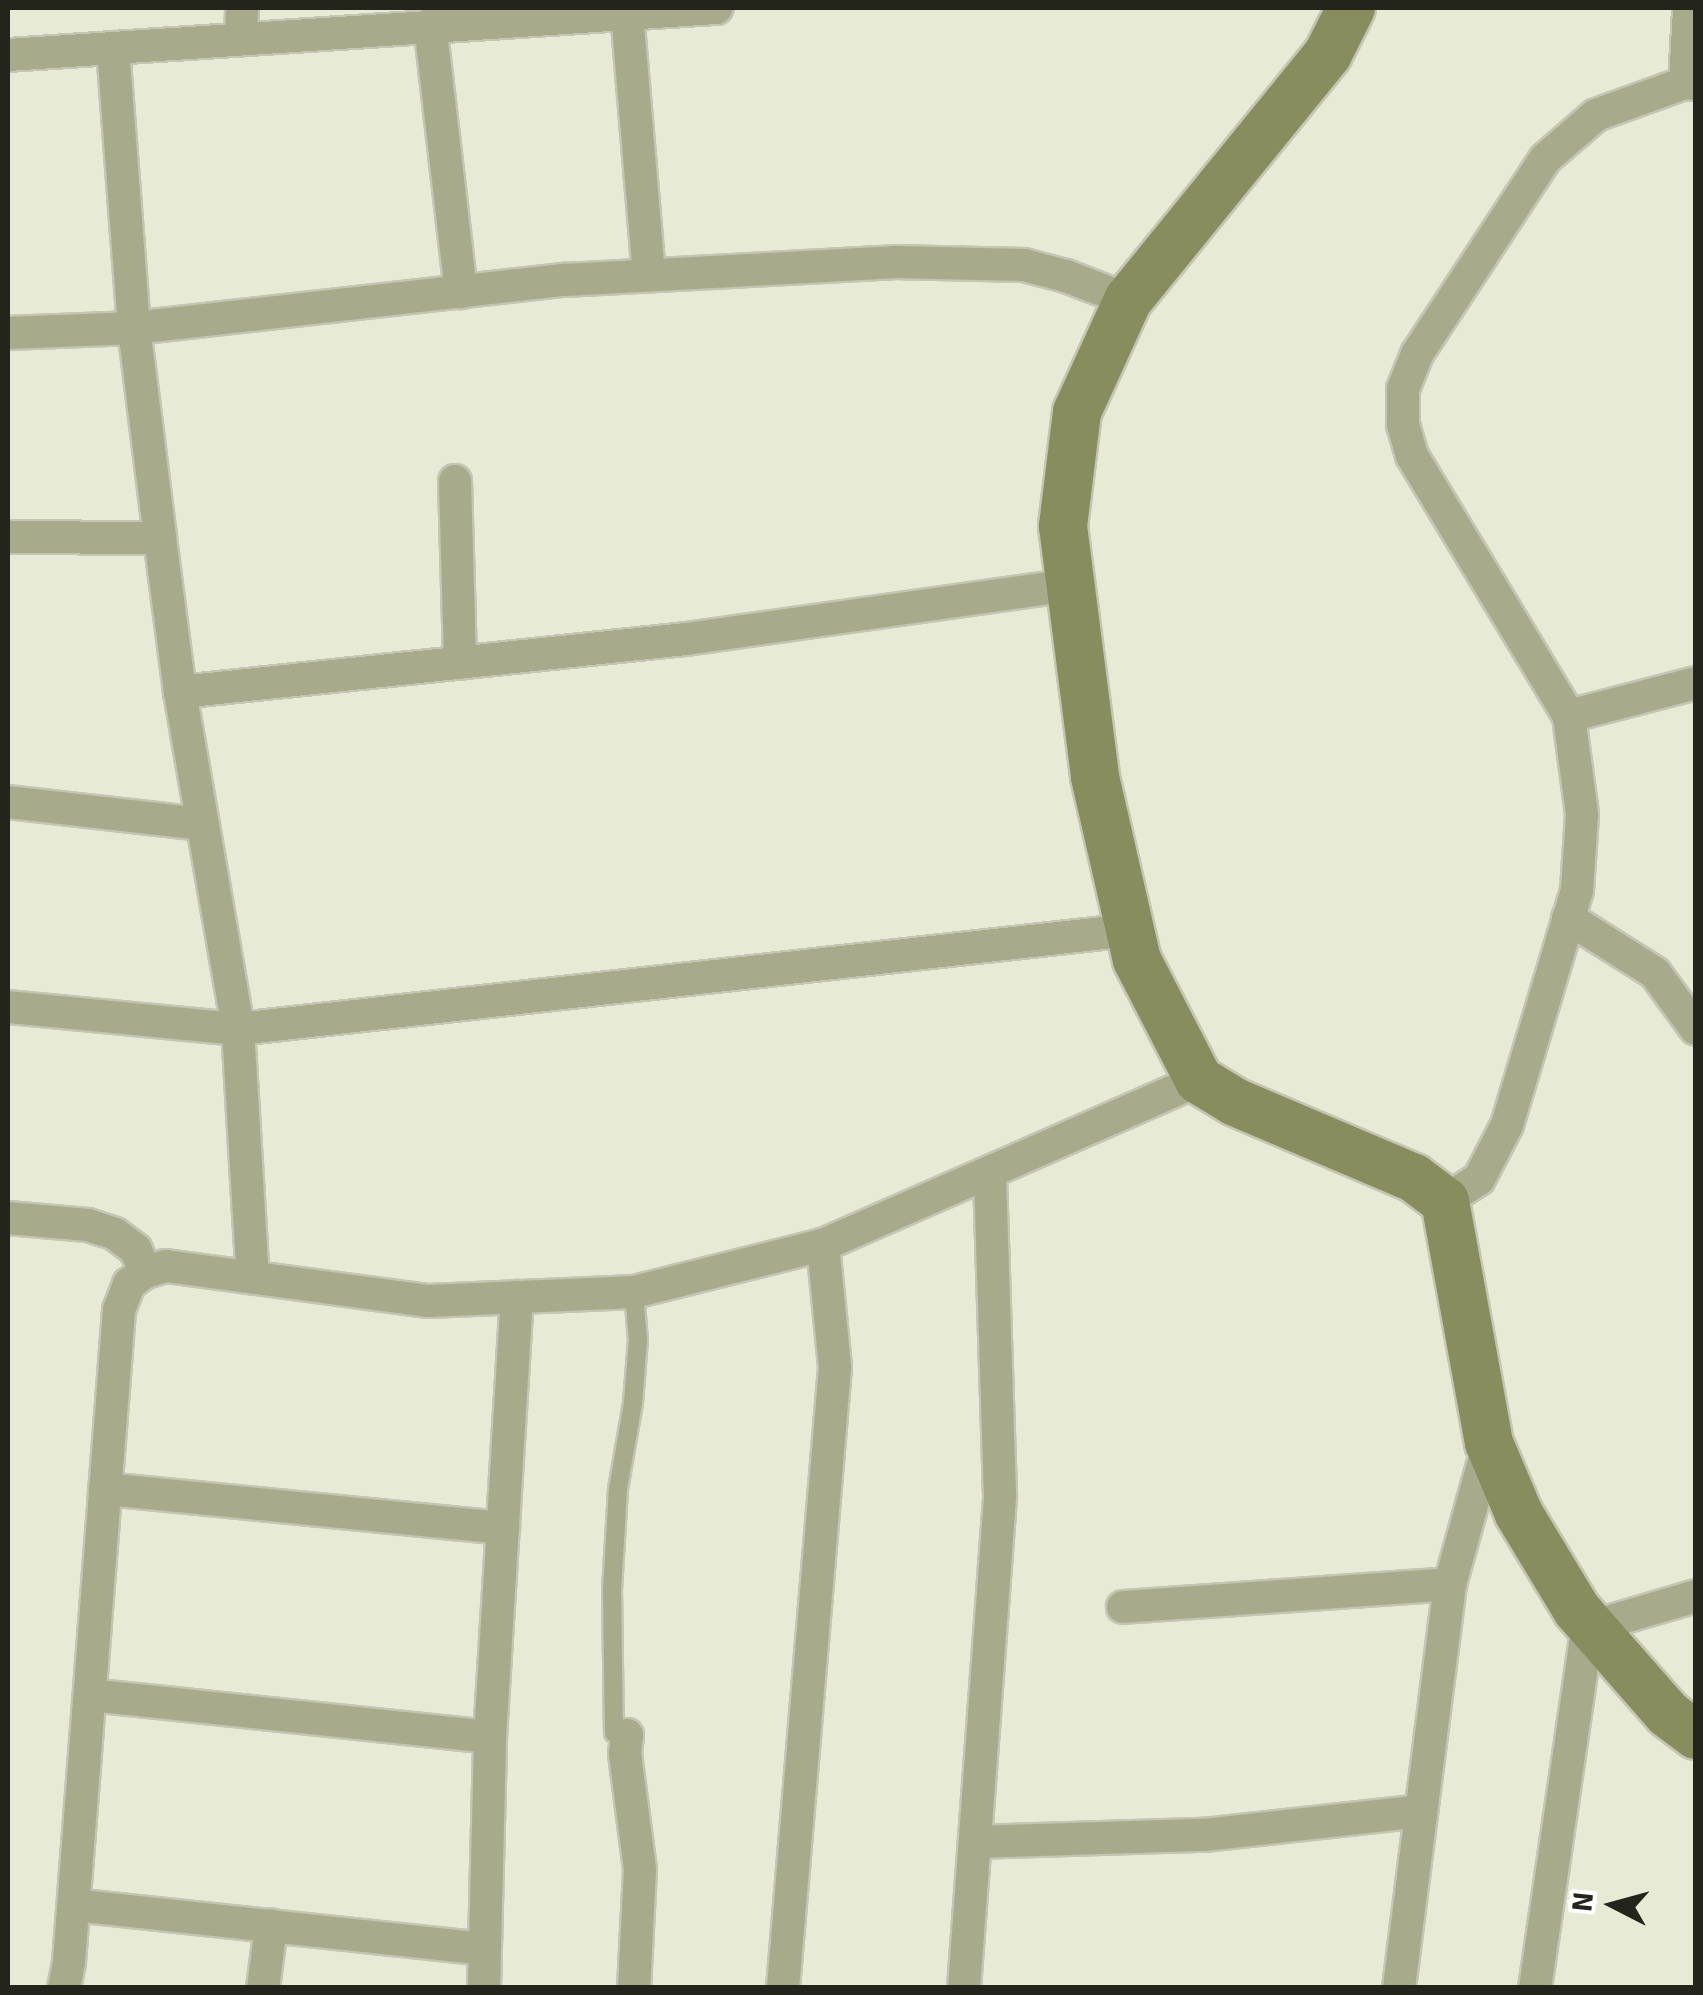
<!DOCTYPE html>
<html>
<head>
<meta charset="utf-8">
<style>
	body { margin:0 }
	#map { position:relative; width:1703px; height:1995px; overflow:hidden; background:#e7ead4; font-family:Signika,sans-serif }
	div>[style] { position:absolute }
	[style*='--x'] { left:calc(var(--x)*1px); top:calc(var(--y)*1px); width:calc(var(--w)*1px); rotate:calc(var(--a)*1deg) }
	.roads { filter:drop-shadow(2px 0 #c4c6b3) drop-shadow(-2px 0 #c4c6b3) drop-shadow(0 2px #c4c6b3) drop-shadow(0 -2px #c4c6b3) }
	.lane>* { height:18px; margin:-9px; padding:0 9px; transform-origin:9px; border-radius:9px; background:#a7ab8c }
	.street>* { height:32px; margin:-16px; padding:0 16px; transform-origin:16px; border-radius:16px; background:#a7ab8c }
	.secondary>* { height:48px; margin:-24px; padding:0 24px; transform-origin:24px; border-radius:24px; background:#888d5e }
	span { translate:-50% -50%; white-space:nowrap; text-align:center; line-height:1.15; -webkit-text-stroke:10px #fff; paint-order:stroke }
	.frame { position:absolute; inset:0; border:10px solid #23241c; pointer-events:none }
	.north { position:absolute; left:1563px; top:1855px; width:100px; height:100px; -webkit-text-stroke:8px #fff; paint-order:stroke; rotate:276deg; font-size:28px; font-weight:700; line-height:40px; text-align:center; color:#23241c }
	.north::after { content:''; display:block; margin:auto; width:35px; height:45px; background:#23241c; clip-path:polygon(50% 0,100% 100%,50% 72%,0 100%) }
</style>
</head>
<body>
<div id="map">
	<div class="roads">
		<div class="lane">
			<div style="--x:614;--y:1733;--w:143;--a:-90.8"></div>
			<div style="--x:612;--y:1590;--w:101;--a:-86.6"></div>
			<div style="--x:618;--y:1489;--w:87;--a:-80.1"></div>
			<div style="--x:633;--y:1403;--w:63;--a:-85.5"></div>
			<div style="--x:638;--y:1340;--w:48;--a:-94.8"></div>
		</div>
		<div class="street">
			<div style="--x:627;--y:13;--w:262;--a:85.2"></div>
			<div style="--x:430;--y:24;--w:270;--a:83.4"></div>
			<div style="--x:241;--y:39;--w:31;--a:-88"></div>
			<div style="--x:113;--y:48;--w:281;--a:85.7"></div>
			<div style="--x:134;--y:328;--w:212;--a:82.9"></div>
			<div style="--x:160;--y:538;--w:155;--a:82.6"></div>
			<div style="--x:180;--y:692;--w:342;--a:80.2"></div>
			<div style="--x:238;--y:1029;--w:249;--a:86.6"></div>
			<div style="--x:8;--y:55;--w:710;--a:-3.8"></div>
			<div style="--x:1685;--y:83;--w:75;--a:-86.9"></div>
			<div style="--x:8;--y:333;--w:126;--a:-2.3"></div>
			<div style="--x:134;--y:328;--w:434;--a:-6.4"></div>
			<div style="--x:565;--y:280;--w:329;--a:-3.1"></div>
			<div style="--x:894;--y:262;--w:130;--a:1.3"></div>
			<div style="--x:1024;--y:265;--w:43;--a:14.7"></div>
			<div style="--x:1066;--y:276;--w:66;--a:21.2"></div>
			<div style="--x:455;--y:481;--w:182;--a:88.4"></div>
			<div style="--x:8;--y:537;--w:152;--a:0.4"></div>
			<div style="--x:180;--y:692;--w:509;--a:-5.98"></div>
			<div style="--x:686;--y:639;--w:389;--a:-8"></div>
			<div style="--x:1569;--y:716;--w:131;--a:-14.6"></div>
			<div style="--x:8;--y:802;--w:195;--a:6.5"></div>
			<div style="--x:1568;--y:918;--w:103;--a:32.3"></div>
			<div style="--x:1655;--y:973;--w:69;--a:53.8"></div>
			<div style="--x:8;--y:1007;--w:231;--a:5.5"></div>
			<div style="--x:238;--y:1029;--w:897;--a:-6.33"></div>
			<div style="--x:1445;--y:1201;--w:40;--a:-32.9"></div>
			<div style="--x:1479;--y:1179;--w:61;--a:-62.6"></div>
			<div style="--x:1507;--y:1125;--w:245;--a:-73.4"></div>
			<div style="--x:1577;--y:890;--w:76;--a:-86.2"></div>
			<div style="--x:1582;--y:814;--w:99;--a:-97.6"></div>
			<div style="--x:1569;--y:716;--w:304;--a:-121.1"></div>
			<div style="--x:1412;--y:456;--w:33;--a:-106"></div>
			<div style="--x:1403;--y:424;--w:35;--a:-90"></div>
			<div style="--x:1403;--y:389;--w:38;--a:-68"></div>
			<div style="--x:1417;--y:354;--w:233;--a:-56.7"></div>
			<div style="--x:1545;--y:159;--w:67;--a:-40.8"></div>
			<div style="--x:1596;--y:115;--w:95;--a:-19.8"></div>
			<div style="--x:1685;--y:83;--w:11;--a:5"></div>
			<div style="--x:8;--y:1218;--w:80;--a:5"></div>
			<div style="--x:88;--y:1225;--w:28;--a:18"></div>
			<div style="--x:115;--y:1234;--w:26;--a:37"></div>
			<div style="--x:136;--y:1250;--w:24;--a:68"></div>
			<div style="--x:105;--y:1489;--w:400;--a:5.6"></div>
			<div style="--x:1123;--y:1607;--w:328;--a:-4"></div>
			<div style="--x:90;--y:1695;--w:402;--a:6"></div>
			<div style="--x:627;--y:1735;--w:19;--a:96"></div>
			<div style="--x:625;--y:1754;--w:117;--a:82.6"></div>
			<div style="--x:640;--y:1870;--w:118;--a:92.9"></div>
			<div style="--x:975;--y:1842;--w:229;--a:-1.8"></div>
			<div style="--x:1204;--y:1835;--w:218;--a:-6.3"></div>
			<div style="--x:74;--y:1905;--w:413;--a:6.1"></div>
			<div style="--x:64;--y:1988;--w:26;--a:-79"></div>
			<div style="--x:69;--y:1962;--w:654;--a:-85.61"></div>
			<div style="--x:119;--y:1310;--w:28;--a:-69"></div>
			<div style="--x:129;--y:1284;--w:20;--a:-37"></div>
			<div style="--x:145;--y:1272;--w:22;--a:-16"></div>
			<div style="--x:166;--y:1266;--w:265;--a:7.6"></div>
			<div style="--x:429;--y:1301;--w:205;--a:-2.5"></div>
			<div style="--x:634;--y:1292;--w:195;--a:-14"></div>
			<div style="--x:823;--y:1245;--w:411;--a:-23.7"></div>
			<div style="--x:263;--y:1988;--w:63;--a:-82.6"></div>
			<div style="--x:484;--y:1988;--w:251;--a:-88.6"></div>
			<div style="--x:490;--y:1737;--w:441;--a:-86.5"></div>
			<div style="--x:783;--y:1988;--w:623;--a:-85.21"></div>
			<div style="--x:835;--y:1367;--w:123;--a:-95.6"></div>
			<div style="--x:964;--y:1988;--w:494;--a:-85.8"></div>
			<div style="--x:1000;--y:1495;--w:321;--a:-91.8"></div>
			<div style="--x:1399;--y:1988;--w:407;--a:-82.8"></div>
			<div style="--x:1450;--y:1584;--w:146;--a:-74.5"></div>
			<div style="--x:1535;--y:1988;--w:347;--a:-81.7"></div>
			<div style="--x:1585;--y:1645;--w:21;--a:-65"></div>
			<div style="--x:1594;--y:1626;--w:106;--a:-16.4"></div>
		</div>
		<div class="secondary">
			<div style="--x:1351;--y:8;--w:51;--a:116.6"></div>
			<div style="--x:1328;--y:54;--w:317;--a:129.1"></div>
			<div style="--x:1128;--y:300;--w:123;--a:114.5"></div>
			<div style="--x:1077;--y:412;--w:115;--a:97"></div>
			<div style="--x:1063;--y:526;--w:253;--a:82.7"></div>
			<div style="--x:1095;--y:777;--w:188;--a:77.1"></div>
			<div style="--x:1137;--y:960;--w:135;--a:62.7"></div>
			<div style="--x:1199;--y:1080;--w:42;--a:31.4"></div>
			<div style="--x:1235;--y:1102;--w:194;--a:23"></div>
			<div style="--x:1414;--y:1178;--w:39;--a:37"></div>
			<div style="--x:1445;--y:1201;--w:246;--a:79.7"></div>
			<div style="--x:1489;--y:1443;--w:77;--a:67.1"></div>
			<div style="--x:1519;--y:1514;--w:112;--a:58.9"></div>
			<div style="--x:1577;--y:1610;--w:138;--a:48.8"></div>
			<div style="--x:1668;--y:1714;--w:35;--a:37"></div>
		</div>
	</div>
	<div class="frame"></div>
	<div class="north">N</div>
</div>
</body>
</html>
